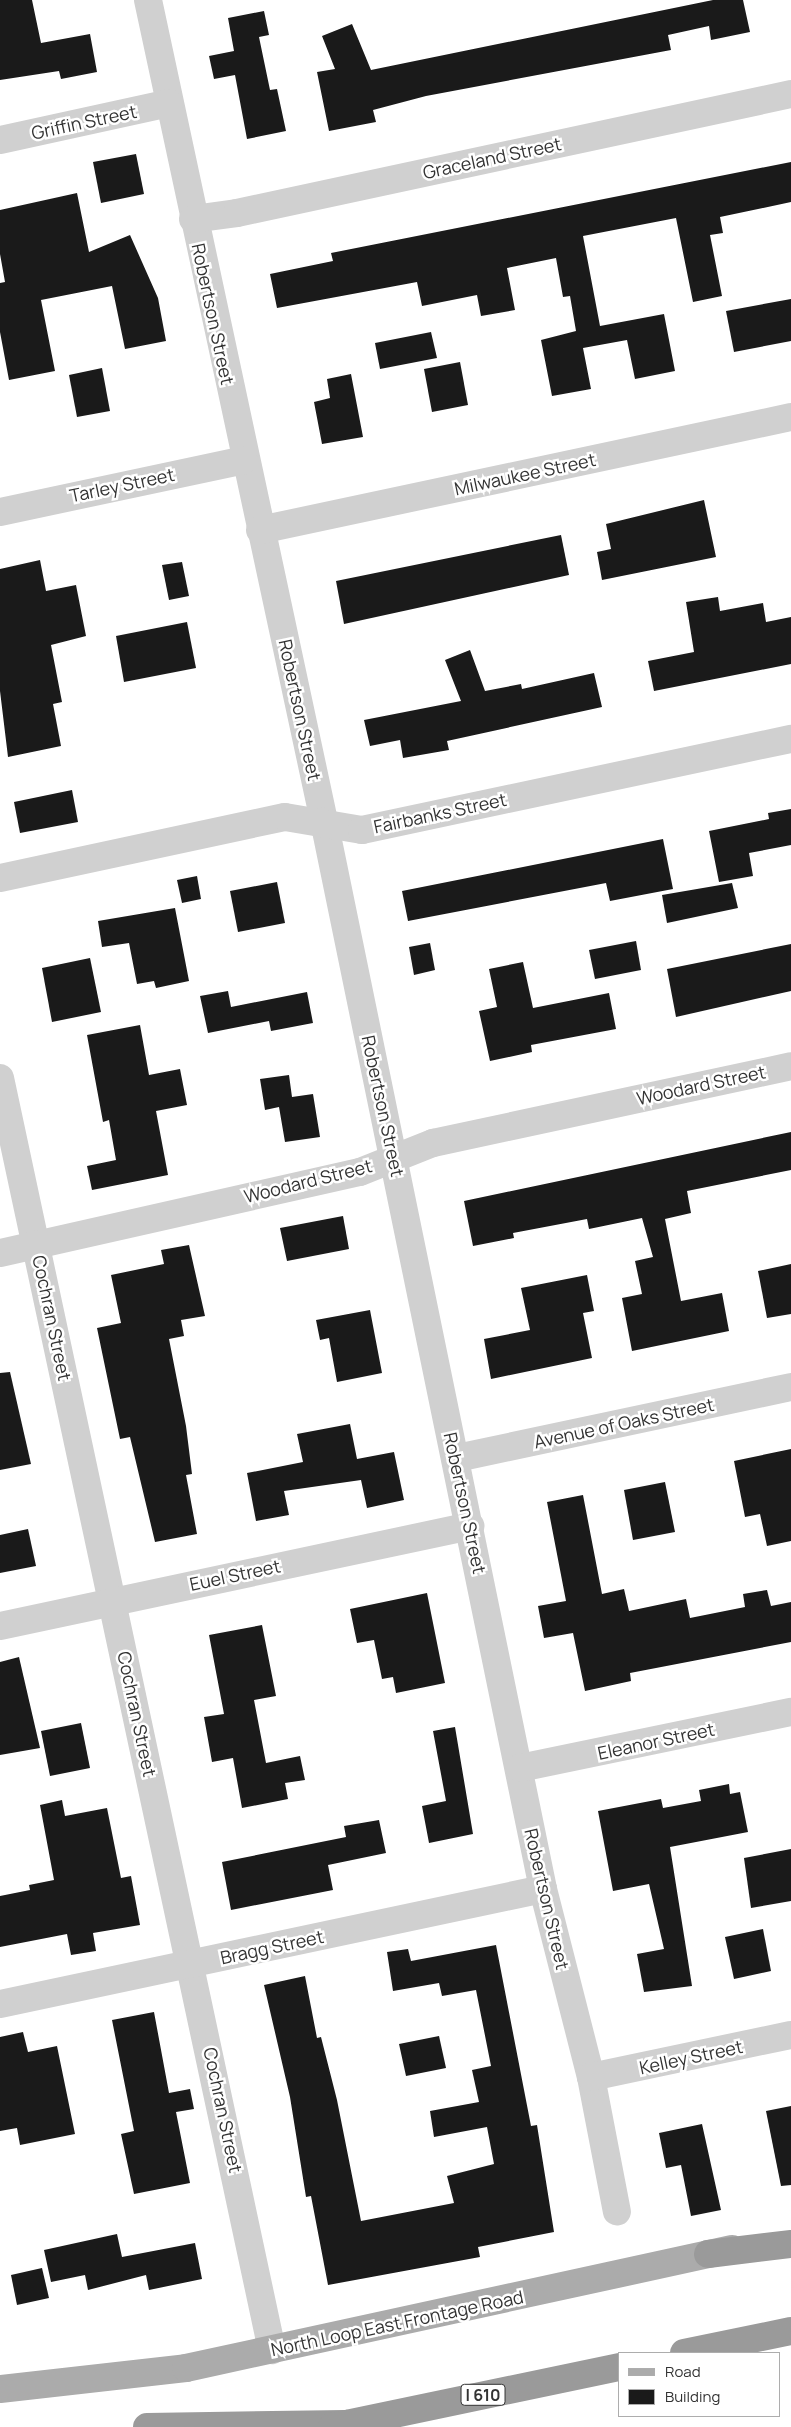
<!DOCTYPE html>
<html>
<head>
<meta charset="utf-8">
<style>
	body { margin:0 }
	#map { position:relative; width:791px; height:2427px; overflow:hidden; background:#fff; font-family:Manrope,sans-serif }
	div>[style] { position:absolute }
	[style*='--x'] { left:calc(var(--x)*1px); top:calc(var(--y)*1px); width:calc(var(--w)*1px); rotate:calc(var(--a)*1deg) }
	.building>* { inset:0; background:#1a1a1a }
	.minor>* { height:28px; margin:-14px; padding:0 14px; transform-origin:14px; border-radius:14px; background:#d0d0d0 }
	.major>* { height:28px; margin:-14px; padding:0 14px; transform-origin:14px; border-radius:14px; background:#ababab }
	.highway>* { height:28px; margin:-14px; padding:0 14px; transform-origin:14px; border-radius:14px; background:#9a9a9a }
	span { translate:-50% -50%; white-space:nowrap; text-align:center; line-height:1.15; -webkit-text-stroke:5px #fff; paint-order:stroke }
	.shield-label span { padding:1px 4px; background:#fff; border:1px solid; border-radius:4px; -webkit-text-stroke-width:0 }
	.shield-label { font-size:16px; color:#333; font-weight:700 }
	.street-label { font-size:18px; color:#333 }
	.legend { position:absolute; left:618px; top:2352px; width:162px; height:65px; box-sizing:border-box; background:#fff; border:1px solid #adadad; margin:0; padding:6px 9px; list-style:none; font-size:15px; color:#333 }
	.legend li { display:flex; align-items:center; gap:10px; height:25px }
	.legend b { width:25px; border:1px solid #adadad }
</style>
</head>
<body>
<div id="map">
	<div class="building">
		<div style="clip-path:polygon(0 0,32px 0,41px 43px,90px 34px,97px 72px,61px 79px,59px 71px,0 80px)"></div>
		<div style="clip-path:polygon(713px 0,743px 0,750px 32px,711px 40px,709px 26px,668px 35px,671px 50px,426px 96px,373px 110px,376px 122px,329px 131px,317px 72px,335px 69px,322px 36px,352px 24px,371px 70px)"></div>
		<div style="clip-path:polygon(264px 11px,269px 35px,259px 37px,270px 90px,277px 89px,286px 131px,247px 139px,235px 75px,214px 79px,209px 56px,234px 51px,228px 18px)"></div>
		<div style="clip-path:polygon(136px 154px,144px 194px,101px 203px,93px 162px)"></div>
		<div style="clip-path:polygon(791px 162px,791px 202px,720px 217px,723px 233px,710px 235px,722px 296px,693px 302px,676px 218px,583px 236px,600px 326px,664px 314px,675px 371px,635px 379px,627px 340px,583px 348px,591px 389px,552px 396px,541px 340px,576px 331px,570px 296px,563px 297px,556px 258px,507px 268px,515px 310px,481px 316px,477px 295px,422px 306px,417px 282px,277px 308px,270px 274px,333px 261px,331px 253px)"></div>
		<div style="clip-path:polygon(77px 193px,89px 252px,130px 235px,158px 298px,166px 341px,125px 349px,112px 286px,41px 300px,55px 371px,9px 380px,0 332px,0 283px,5px 282px,0 254px,0 210px)"></div>
		<div style="clip-path:polygon(791px 299px,791px 341px,734px 352px,726px 311px)"></div>
		<div style="clip-path:polygon(431px 332px,437px 358px,380px 369px,375px 343px)"></div>
		<div style="clip-path:polygon(460px 362px,468px 405px,432px 412px,424px 369px)"></div>
		<div style="clip-path:polygon(102px 368px,110px 411px,77px 417px,69px 375px)"></div>
		<div style="clip-path:polygon(351px 374px,363px 437px,322px 444px,314px 402px,330px 398px,327px 379px)"></div>
		<div style="clip-path:polygon(704px 500px,716px 557px,602px 580px,597px 552px,611px 549px,606px 524px)"></div>
		<div style="clip-path:polygon(561px 535px,569px 575px,344px 624px,336px 581px)"></div>
		<div style="clip-path:polygon(40px 560px,46px 591px,76px 585px,86px 636px,51px 645px,62px 702px,53px 704px,61px 746px,8px 757px,0 691px,0 569px)"></div>
		<div style="clip-path:polygon(182px 562px,189px 596px,169px 600px,162px 565px)"></div>
		<div style="clip-path:polygon(718px 597px,720px 611px,763px 603px,766px 622px,791px 617px,791px 664px,654px 691px,648px 661px,694px 652px,686px 602px)"></div>
		<div style="clip-path:polygon(187px 622px,196px 668px,124px 682px,116px 636px)"></div>
		<div style="clip-path:polygon(470px 650px,485px 691px,521px 684px,522px 689px,594px 673px,602px 707px,447px 741px,449px 750px,403px 758px,400px 740px,370px 746px,364px 720px,461px 701px,445px 660px)"></div>
		<div style="clip-path:polygon(72px 790px,78px 822px,20px 833px,14px 802px)"></div>
		<div style="clip-path:polygon(791px 809px,791px 845px,749px 853px,753px 876px,719px 882px,709px 831px,769px 819px,768px 813px)"></div>
		<div style="clip-path:polygon(663px 839px,673px 889px,610px 901px,606px 883px,408px 921px,402px 891px)"></div>
		<div style="clip-path:polygon(197px 876px,201px 899px,182px 903px,177px 880px)"></div>
		<div style="clip-path:polygon(277px 882px,285px 923px,238px 932px,230px 891px)"></div>
		<div style="clip-path:polygon(732px 883px,738px 908px,667px 923px,662px 895px)"></div>
		<div style="clip-path:polygon(175px 908px,189px 981px,156px 988px,154px 981px,137px 984px,129px 943px,102px 947px,98px 921px)"></div>
		<div style="clip-path:polygon(636px 941px,641px 970px,595px 979px,589px 950px)"></div>
		<div style="clip-path:polygon(430px 943px,435px 970px,414px 975px,409px 947px)"></div>
		<div style="clip-path:polygon(791px 944px,791px 991px,676px 1017px,667px 969px)"></div>
		<div style="clip-path:polygon(90px 958px,101px 1012px,52px 1022px,42px 968px)"></div>
		<div style="clip-path:polygon(523px 962px,533px 1008px,609px 993px,616px 1029px,531px 1045px,532px 1052px,490px 1061px,479px 1011px,497px 1007px,489px 969px)"></div>
		<div style="clip-path:polygon(228px 991px,231px 1007px,307px 992px,313px 1023px,271px 1031px,269px 1021px,208px 1033px,200px 996px)"></div>
		<div style="clip-path:polygon(140px 1025px,149px 1075px,180px 1069px,187px 1105px,156px 1111px,168px 1175px,92px 1190px,87px 1166px,116px 1160px,109px 1120px,103px 1122px,87px 1035px)"></div>
		<div style="clip-path:polygon(289px 1075px,292px 1097px,313px 1094px,320px 1137px,285px 1142px,279px 1107px,265px 1110px,260px 1079px)"></div>
		<div style="clip-path:polygon(791px 1132px,791px 1170px,687px 1191px,691px 1213px,665px 1219px,681px 1301px,722px 1293px,729px 1331px,632px 1351px,622px 1298px,642px 1294px,635px 1261px,653px 1257px,642px 1218px,589px 1229px,587px 1219px,513px 1233px,514px 1238px,473px 1246px,464px 1201px)"></div>
		<div style="clip-path:polygon(343px 1216px,349px 1249px,287px 1261px,280px 1228px)"></div>
		<div style="clip-path:polygon(189px 1245px,205px 1316px,181px 1320px,184px 1336px,169px 1339px,186px 1426px,192px 1474px,186px 1475px,197px 1534px,155px 1542px,130px 1437px,120px 1439px,97px 1328px,121px 1323px,111px 1275px,164px 1264px,161px 1250px)"></div>
		<div style="clip-path:polygon(791px 1264px,791px 1314px,767px 1318px,758px 1271px)"></div>
		<div style="clip-path:polygon(587px 1275px,594px 1311px,583px 1313px,592px 1358px,491px 1379px,484px 1339px,530px 1330px,521px 1288px)"></div>
		<div style="clip-path:polygon(370px 1310px,382px 1373px,337px 1382px,329px 1338px,320px 1340px,316px 1320px)"></div>
		<div style="clip-path:polygon(10px 1372px,31px 1464px,0 1470px,0 1373px)"></div>
		<div style="clip-path:polygon(350px 1424px,357px 1459px,394px 1452px,404px 1500px,367px 1508px,361px 1480px,284px 1491px,289px 1515px,256px 1521px,247px 1473px,303px 1462px,297px 1434px)"></div>
		<div style="clip-path:polygon(791px 1449px,791px 1541px,767px 1546px,760px 1514px,745px 1517px,734px 1461px)"></div>
		<div style="clip-path:polygon(665px 1482px,675px 1532px,633px 1540px,624px 1490px)"></div>
		<div style="clip-path:polygon(583px 1495px,602px 1594px,624px 1589px,629px 1611px,686px 1599px,690px 1618px,745px 1607px,743px 1594px,767px 1590px,771px 1606px,791px 1602px,791px 1642px,630px 1673px,631px 1681px,585px 1691px,573px 1633px,544px 1638px,538px 1606px,566px 1601px,547px 1502px)"></div>
		<div style="clip-path:polygon(28px 1529px,36px 1566px,0 1573px,0 1535px)"></div>
		<div style="clip-path:polygon(427px 1593px,445px 1683px,396px 1693px,393px 1677px,382px 1679px,374px 1640px,357px 1643px,350px 1609px)"></div>
		<div style="clip-path:polygon(262px 1625px,276px 1696px,254px 1700px,266px 1763px,300px 1756px,305px 1780px,285px 1783px,288px 1799px,242px 1808px,233px 1758px,212px 1762px,204px 1717px,224px 1714px,209px 1635px)"></div>
		<div style="clip-path:polygon(19px 1657px,40px 1748px,0 1755px,0 1662px)"></div>
		<div style="clip-path:polygon(81px 1723px,90px 1768px,50px 1776px,41px 1731px)"></div>
		<div style="clip-path:polygon(455px 1727px,473px 1834px,429px 1843px,422px 1806px,446px 1801px,433px 1731px)"></div>
		<div style="clip-path:polygon(729px 1784px,730px 1794px,740px 1792px,748px 1832px,670px 1847px,692px 1986px,644px 1992px,637px 1954px,664px 1949px,649px 1884px,613px 1891px,598px 1811px,661px 1799px,663px 1808px,701px 1801px,699px 1790px)"></div>
		<div style="clip-path:polygon(62px 1800px,65px 1816px,107px 1808px,121px 1878px,131px 1876px,140px 1925px,93px 1933px,96px 1951px,71px 1955px,67px 1934px,0 1947px,0 1896px,30px 1890px,29px 1885px,54px 1880px,40px 1805px)"></div>
		<div style="clip-path:polygon(379px 1820px,386px 1853px,328px 1865px,333px 1890px,231px 1910px,222px 1862px,346px 1837px,344px 1826px)"></div>
		<div style="clip-path:polygon(791px 1849px,791px 1901px,751px 1908px,744px 1858px)"></div>
		<div style="clip-path:polygon(763px 1929px,771px 1971px,734px 1979px,725px 1937px)"></div>
		<div style="clip-path:polygon(496px 1945px,531px 2126px,537px 2125px,554px 2232px,478px 2247px,480px 2257px,328px 2285px,311px 2196px,306px 2197px,290px 2097px,264px 1985px,305px 1976px,317px 2038px,321px 2037px,337px 2100px,361px 2221px,454px 2203px,447px 2176px,494px 2164px,487px 2127px,434px 2137px,430px 2111px,479px 2102px,472px 2070px,491px 2066px,476px 1990px,442px 1996px,439px 1983px,393px 1991px,387px 1952px,408px 1949px,411px 1961px)"></div>
		<div style="clip-path:polygon(154px 2012px,169px 2093px,190px 2089px,194px 2109px,176px 2112px,190px 2183px,134px 2194px,121px 2134px,134px 2131px,112px 2020px)"></div>
		<div style="clip-path:polygon(23px 2032px,28px 2052px,57px 2046px,75px 2134px,20px 2145px,17px 2128px,0 2131px,0 2037px)"></div>
		<div style="clip-path:polygon(439px 2036px,446px 2068px,406px 2076px,399px 2044px)"></div>
		<div style="clip-path:polygon(791px 2106px,791px 2185px,781px 2186px,766px 2111px)"></div>
		<div style="clip-path:polygon(702px 2124px,721px 2210px,691px 2216px,681px 2165px,666px 2168px,659px 2133px)"></div>
		<div style="clip-path:polygon(117px 2234px,122px 2257px,195px 2243px,202px 2279px,149px 2290px,146px 2275px,88px 2290px,85px 2275px,51px 2282px,44px 2250px)"></div>
		<div style="clip-path:polygon(42px 2268px,49px 2298px,17px 2305px,11px 2275px)"></div>
	</div>
	<div class="minor">
		<div style="--x:148;--y:0;--w:840;--a:77.9"></div>
		<div style="--x:324;--y:821;--w:1090;--a:78.41"></div>
		<div style="--x:543;--y:1889;--w:194;--a:75.7"></div>
		<div style="--x:591;--y:2077;--w:137;--a:79.1"></div>
		<div style="--x:0;--y:140;--w:173;--a:-12.3"></div>
		<div style="--x:193;--y:219;--w:44;--a:-7.8"></div>
		<div style="--x:237;--y:213;--w:567;--a:-12.12"></div>
		<div style="--x:0;--y:512;--w:249;--a:-12"></div>
		<div style="--x:260;--y:530;--w:543;--a:-12.01"></div>
		<div style="--x:0;--y:878;--w:291;--a:-12.1"></div>
		<div style="--x:285;--y:817;--w:78;--a:9.6"></div>
		<div style="--x:362;--y:830;--w:439;--a:-12"></div>
		<div style="--x:0;--y:1078;--w:1301;--a:77.93"></div>
		<div style="--x:0;--y:1253;--w:369;--a:-12.7"></div>
		<div style="--x:360;--y:1172;--w:79;--a:-21.7"></div>
		<div style="--x:433;--y:1143;--w:366;--a:-12.1"></div>
		<div style="--x:457;--y:1458;--w:341;--a:-12"></div>
		<div style="--x:0;--y:1626;--w:481;--a:-12"></div>
		<div style="--x:520;--y:1768;--w:277;--a:-11.7"></div>
		<div style="--x:0;--y:2004;--w:555;--a:-11.96"></div>
		<div style="--x:591;--y:2077;--w:204;--a:-11.9"></div>
	</div>
	<div class="major">
		<div style="--x:0;--y:2389;--w:187;--a:-6.4"></div>
		<div style="--x:186;--y:2368;--w:559;--a:-12.3"></div>
	</div>
	<div class="highway">
		<div style="--x:708;--y:2254;--w:84;--a:-6.9"></div>
		<div style="--x:684;--y:2353;--w:109;--a:-11.6"></div>
		<div style="--x:147;--y:2427;--w:199;--a:-0.9"></div>
		<div style="--x:332;--y:2427;--w:294;--a:-11.8"></div>
	</div>
	<div class="shield-label">
		<span style="left:483px;top:2395px">I 610</span>
	</div>
	<div class="street-label">
		<span style="left:84px;top:122px;rotate:-12deg">Griffin Street</span>
		<span style="left:492px;top:158px;rotate:-12deg">Graceland Street</span>
		<span style="left:213px;top:314px;rotate:78deg">Robertson Street</span>
		<span style="left:525px;top:474px;rotate:-12deg">Milwaukee Street</span>
		<span style="left:122px;top:485px;rotate:-12deg">Tarley Street</span>
		<span style="left:300px;top:710px;rotate:78deg">Robertson Street</span>
		<span style="left:440px;top:813px;rotate:-12deg">Fairbanks Street</span>
		<span style="left:701px;top:1085px;rotate:-12deg">Woodard Street</span>
		<span style="left:383px;top:1106px;rotate:78deg">Robertson Street</span>
		<span style="left:308px;top:1181px;rotate:-14deg">Woodard Street</span>
		<span style="left:52px;top:1318px;rotate:78deg">Cochran Street</span>
		<span style="left:624px;top:1423px;rotate:-12deg">Avenue of Oaks Street</span>
		<span style="left:465px;top:1503px;rotate:78deg">Robertson Street</span>
		<span style="left:235px;top:1575px;rotate:-12deg">Euel Street</span>
		<span style="left:137px;top:1714px;rotate:78deg">Cochran Street</span>
		<span style="left:656px;top:1741px;rotate:-12deg">Eleanor Street</span>
		<span style="left:547px;top:1899px;rotate:77deg">Robertson Street</span>
		<span style="left:272px;top:1947px;rotate:-12deg">Bragg Street</span>
		<span style="left:691px;top:2057px;rotate:-12deg">Kelley Street</span>
		<span style="left:223px;top:2110px;rotate:78deg">Cochran Street</span>
		<span style="left:397px;top:2323px;rotate:-12deg">North Loop East Frontage Road</span>
	</div>
	<ul class="legend">
	<li><b style="height:6px;background:#ababab"></b>Road</li>
	<li><b style="height:14px;background:#1a1a1a"></b>Building</li>
	</ul>
</div>
</body>
</html>
